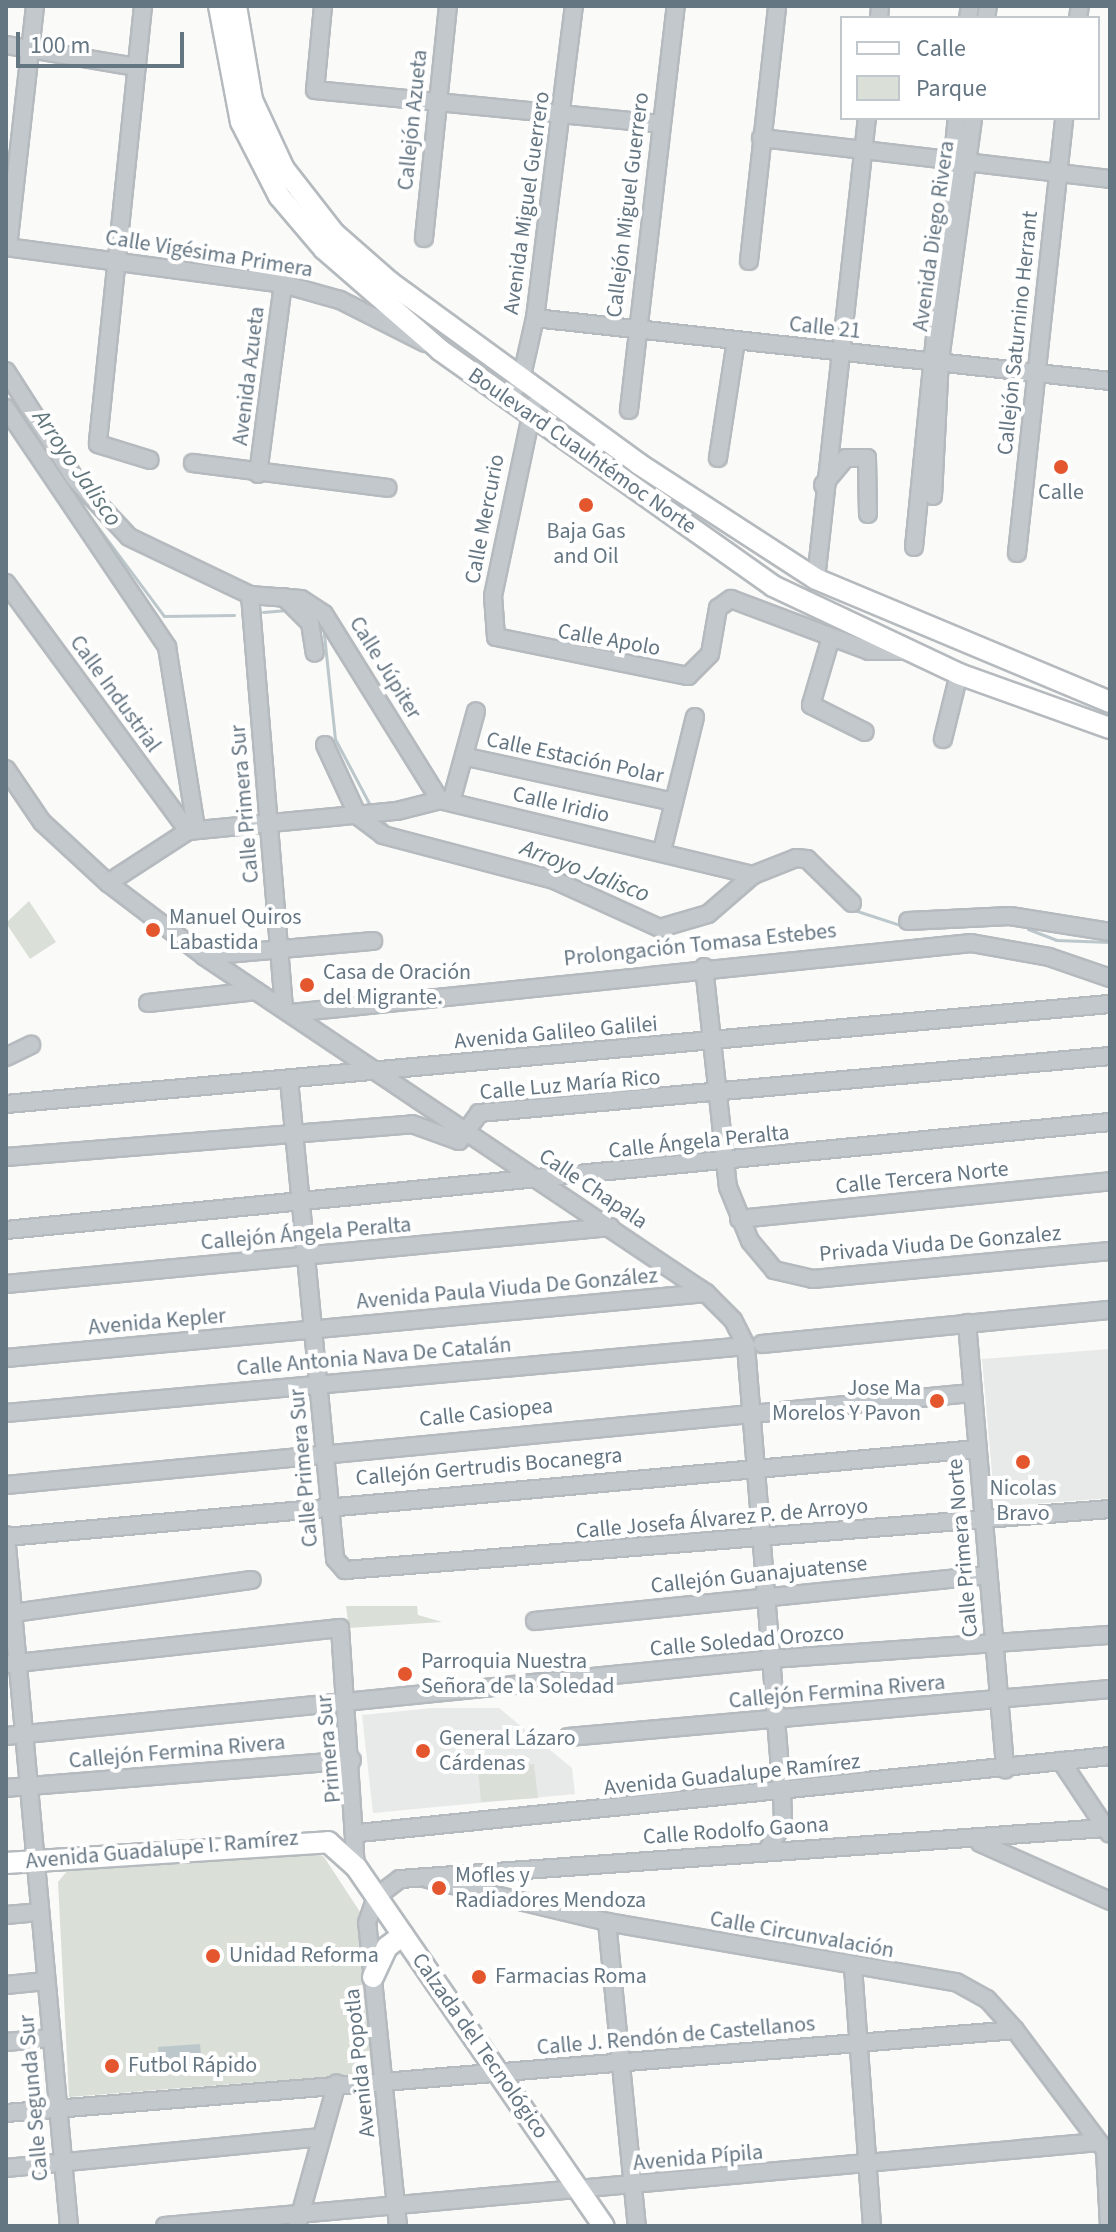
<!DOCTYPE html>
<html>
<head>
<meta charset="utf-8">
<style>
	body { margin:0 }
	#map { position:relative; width:1116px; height:2232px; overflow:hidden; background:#fafaf8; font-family:"Source Sans 3",sans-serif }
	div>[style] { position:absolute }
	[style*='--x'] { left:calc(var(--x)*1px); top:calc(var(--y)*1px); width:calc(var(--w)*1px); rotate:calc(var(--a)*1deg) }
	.built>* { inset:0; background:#e8e9e9 }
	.green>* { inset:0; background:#dadfd7 }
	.water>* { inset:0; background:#bbc7cb }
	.stream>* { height:3px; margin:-1.5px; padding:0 1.5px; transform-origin:1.5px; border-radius:1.5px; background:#bbc7cb }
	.roads { filter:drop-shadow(2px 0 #b5babe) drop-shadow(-2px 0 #b5babe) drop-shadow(0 2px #b5babe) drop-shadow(0 -2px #b5babe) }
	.minor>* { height:16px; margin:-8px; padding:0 8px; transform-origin:8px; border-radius:8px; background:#c3c8cc }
	.major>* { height:20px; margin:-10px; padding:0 10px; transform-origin:10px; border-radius:10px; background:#fff }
	.dots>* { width:22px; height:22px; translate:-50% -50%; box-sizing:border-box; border:4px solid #fff; border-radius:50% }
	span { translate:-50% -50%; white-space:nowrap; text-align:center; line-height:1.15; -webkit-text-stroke:8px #fff; paint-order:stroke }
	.street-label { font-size:22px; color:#657683 }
	.poi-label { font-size:22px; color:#657683 }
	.left { translate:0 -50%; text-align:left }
	.right { translate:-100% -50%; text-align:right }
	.water-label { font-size:24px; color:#60757c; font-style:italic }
	.frame { position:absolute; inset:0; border:8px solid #657683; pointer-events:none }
	.legend { position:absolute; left:840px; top:16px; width:260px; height:104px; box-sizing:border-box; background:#fff; border:2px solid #c1c8cd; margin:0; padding:10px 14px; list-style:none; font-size:24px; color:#657683 }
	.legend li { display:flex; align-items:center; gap:16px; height:40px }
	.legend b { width:40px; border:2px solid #c1c8cd }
	.scale { position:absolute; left:16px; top:32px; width:168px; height:36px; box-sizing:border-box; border:4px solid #657683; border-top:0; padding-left:10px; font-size:24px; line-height:28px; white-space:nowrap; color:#657683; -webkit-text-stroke:6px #fff; paint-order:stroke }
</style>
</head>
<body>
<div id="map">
	<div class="built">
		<div style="clip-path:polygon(1110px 1349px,1110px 1498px,995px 1507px,982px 1359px)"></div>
		<div style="clip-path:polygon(432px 1708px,499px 1708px,572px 1768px,575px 1794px,373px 1813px,362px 1715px)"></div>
	</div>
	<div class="green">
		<div style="clip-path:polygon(29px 901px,56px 942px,30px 959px,6px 923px)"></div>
		<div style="clip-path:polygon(346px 1606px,417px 1606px,418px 1615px,442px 1622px,349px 1628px)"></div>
		<div style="clip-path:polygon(534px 1764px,538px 1798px,481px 1802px,478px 1768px)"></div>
		<div style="clip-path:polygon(310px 1847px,324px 1857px,362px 1915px,375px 2073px,69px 2097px,58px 1882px,68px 1870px)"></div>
	</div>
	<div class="water">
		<div style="clip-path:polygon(200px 2044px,202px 2067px,160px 2071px,158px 2047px)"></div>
	</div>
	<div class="stream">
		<div style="--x:82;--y:506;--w:137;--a:53.3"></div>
		<div style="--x:164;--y:616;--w:70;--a:-0.8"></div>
		<div style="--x:263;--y:612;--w:24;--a:-5"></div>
		<div style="--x:323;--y:625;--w:115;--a:84"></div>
		<div style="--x:335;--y:739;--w:77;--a:62.1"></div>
		<div style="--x:380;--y:819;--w:16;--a:43"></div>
		<div style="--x:508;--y:860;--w:43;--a:14.7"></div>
		<div style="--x:854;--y:910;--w:52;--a:18.1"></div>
		<div style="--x:1028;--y:929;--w:30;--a:21"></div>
		<div style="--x:1056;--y:940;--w:54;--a:2.1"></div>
	</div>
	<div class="roads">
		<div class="minor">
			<div style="--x:143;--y:6;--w:440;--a:95.9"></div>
			<div style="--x:98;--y:444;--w:54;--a:17.1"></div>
			<div style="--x:323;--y:6;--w:84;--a:95.4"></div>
			<div style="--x:315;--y:90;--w:347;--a:5.6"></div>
			<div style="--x:879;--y:18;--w:12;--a:-85"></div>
			<div style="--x:968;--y:18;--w:12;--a:-81"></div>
			<div style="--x:986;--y:18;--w:12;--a:-81"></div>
			<div style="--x:1078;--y:18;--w:12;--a:-81"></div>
			<div style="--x:6;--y:45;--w:132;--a:9.6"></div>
			<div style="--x:761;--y:138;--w:351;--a:6.7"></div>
			<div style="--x:424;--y:238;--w:233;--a:-84.1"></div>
			<div style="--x:6;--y:247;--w:279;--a:7.6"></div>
			<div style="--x:283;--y:284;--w:59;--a:15.7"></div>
			<div style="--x:340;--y:300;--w:95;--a:26.8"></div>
			<div style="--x:8;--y:247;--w:243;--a:-83.6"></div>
			<div style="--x:749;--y:261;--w:257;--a:-83.7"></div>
			<div style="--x:535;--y:318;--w:578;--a:6.25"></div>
			<div style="--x:6;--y:371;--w:128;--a:57.4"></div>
			<div style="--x:75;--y:479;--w:79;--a:47"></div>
			<div style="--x:129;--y:537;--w:134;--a:25.6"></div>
			<div style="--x:250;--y:595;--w:51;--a:4.5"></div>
			<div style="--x:301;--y:599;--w:27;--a:33"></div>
			<div style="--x:324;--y:614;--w:219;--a:58.1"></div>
			<div style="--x:507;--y:400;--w:24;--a:-55"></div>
			<div style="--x:521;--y:380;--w:64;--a:-77.3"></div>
			<div style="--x:535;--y:318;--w:314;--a:-82.9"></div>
			<div style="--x:533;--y:406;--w:194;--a:101.9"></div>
			<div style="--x:493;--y:596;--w:41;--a:85.8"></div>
			<div style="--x:496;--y:637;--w:196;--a:11.5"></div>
			<div style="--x:688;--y:676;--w:31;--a:-45"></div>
			<div style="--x:710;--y:654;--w:47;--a:-80.1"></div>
			<div style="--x:718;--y:608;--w:16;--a:-35"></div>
			<div style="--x:731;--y:599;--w:147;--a:20.6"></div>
			<div style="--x:869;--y:651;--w:38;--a:0"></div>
			<div style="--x:6;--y:408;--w:288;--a:56"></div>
			<div style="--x:167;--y:647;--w:184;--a:80.9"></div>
			<div style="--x:629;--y:410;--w:407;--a:-83.4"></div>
			<div style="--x:718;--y:458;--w:118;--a:-81.3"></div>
			<div style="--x:193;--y:463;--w:196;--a:7.3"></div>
			<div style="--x:258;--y:474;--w:192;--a:-82.5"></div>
			<div style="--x:823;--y:485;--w:35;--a:-50"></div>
			<div style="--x:846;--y:458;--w:21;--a:0"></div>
			<div style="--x:867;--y:458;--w:56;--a:89"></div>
			<div style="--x:933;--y:496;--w:136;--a:-87.1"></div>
			<div style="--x:940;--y:360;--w:244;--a:-82.2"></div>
			<div style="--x:914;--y:547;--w:431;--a:-84.3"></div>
			<div style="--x:1017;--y:553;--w:438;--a:-83.8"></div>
			<div style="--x:816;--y:579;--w:464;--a:-83.7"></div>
			<div style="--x:6;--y:583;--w:308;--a:53.7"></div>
			<div style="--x:250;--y:595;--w:415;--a:85.3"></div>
			<div style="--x:284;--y:597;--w:37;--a:45"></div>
			<div style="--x:310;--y:623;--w:30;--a:81"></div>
			<div style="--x:831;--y:637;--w:71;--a:106.4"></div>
			<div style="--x:811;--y:705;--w:60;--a:26.6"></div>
			<div style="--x:943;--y:739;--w:67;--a:-76.2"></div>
			<div style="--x:325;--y:745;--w:78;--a:65.1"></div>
			<div style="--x:358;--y:816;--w:31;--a:37"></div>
			<div style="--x:383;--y:835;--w:177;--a:14.7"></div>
			<div style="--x:554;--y:880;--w:116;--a:24.4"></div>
			<div style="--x:660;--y:928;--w:50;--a:-16.3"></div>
			<div style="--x:708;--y:914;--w:60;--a:-40.9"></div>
			<div style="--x:753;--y:875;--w:46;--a:-21.6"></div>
			<div style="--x:796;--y:858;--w:11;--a:5"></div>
			<div style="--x:807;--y:859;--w:63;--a:44.4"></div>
			<div style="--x:467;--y:757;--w:212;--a:12.3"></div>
			<div style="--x:6;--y:769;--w:64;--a:55.8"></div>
			<div style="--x:42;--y:822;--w:90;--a:42.7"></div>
			<div style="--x:108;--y:883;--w:121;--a:37.2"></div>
			<div style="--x:204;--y:956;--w:605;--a:33.87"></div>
			<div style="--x:706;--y:1293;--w:38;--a:45"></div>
			<div style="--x:733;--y:1320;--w:29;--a:63"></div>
			<div style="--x:746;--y:1346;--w:447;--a:85.4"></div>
			<div style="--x:782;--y:1792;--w:32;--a:88"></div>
			<div style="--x:783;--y:1824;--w:29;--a:121"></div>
			<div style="--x:451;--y:802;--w:94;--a:-74.6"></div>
			<div style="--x:662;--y:851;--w:138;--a:-76.2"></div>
			<div style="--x:108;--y:883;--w:95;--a:-33"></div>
			<div style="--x:188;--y:831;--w:210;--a:-5.5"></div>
			<div style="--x:397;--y:811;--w:44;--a:-14.3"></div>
			<div style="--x:440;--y:800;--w:322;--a:13.5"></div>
			<div style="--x:908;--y:921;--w:102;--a:-2.8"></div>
			<div style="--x:1010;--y:916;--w:101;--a:9.1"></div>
			<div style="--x:204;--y:956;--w:170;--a:-5.1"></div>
			<div style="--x:704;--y:967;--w:221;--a:83.8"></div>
			<div style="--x:728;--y:1187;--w:58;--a:67.8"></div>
			<div style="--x:750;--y:1241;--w:38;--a:50"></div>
			<div style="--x:774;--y:1270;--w:40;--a:13"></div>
			<div style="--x:813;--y:1279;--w:298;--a:-5.4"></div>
			<div style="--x:148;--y:1003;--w:109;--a:-6.3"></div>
			<div style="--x:291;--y:1013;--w:684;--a:-5.88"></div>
			<div style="--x:971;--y:943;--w:79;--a:10.2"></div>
			<div style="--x:1049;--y:957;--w:65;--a:19"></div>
			<div style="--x:6;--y:1057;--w:28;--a:-26"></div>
			<div style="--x:289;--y:1080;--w:481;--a:84.5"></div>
			<div style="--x:335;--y:1559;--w:15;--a:48"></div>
			<div style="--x:345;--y:1570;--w:767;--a:-4.56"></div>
			<div style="--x:6;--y:1104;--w:1109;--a:-5.18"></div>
			<div style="--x:6;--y:1157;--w:407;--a:-4.6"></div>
			<div style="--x:412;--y:1124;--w:50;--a:19.9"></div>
			<div style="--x:459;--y:1141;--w:34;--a:-54"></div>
			<div style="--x:479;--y:1113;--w:634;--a:-5.16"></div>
			<div style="--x:739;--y:1219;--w:373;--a:-5.8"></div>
			<div style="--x:6;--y:1230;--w:1109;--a:-5.59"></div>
			<div style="--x:6;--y:1284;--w:607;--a:-5.39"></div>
			<div style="--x:967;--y:1323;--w:448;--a:85.1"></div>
			<div style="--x:762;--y:1344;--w:350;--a:-5.6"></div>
			<div style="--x:6;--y:1358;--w:703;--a:-5.31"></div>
			<div style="--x:6;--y:1413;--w:743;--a:-5.17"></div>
			<div style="--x:6;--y:1485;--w:970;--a:-5.44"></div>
			<div style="--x:6;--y:1535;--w:694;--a:84.79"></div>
			<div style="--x:6;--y:1537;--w:974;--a:-5.18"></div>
			<div style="--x:6;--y:1614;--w:248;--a:-7.9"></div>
			<div style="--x:535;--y:1621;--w:455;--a:-5.8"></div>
			<div style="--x:8;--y:1664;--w:334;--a:-6.2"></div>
			<div style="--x:340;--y:1628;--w:240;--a:86.2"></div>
			<div style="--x:6;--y:1736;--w:770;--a:-5.74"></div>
			<div style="--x:772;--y:1659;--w:339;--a:-4.1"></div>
			<div style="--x:568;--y:1737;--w:544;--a:-5.06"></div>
			<div style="--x:1061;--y:1761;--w:87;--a:56.3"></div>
			<div style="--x:6;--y:1788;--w:347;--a:-4.6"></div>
			<div style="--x:359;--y:1833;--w:755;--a:-5.85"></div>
			<div style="--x:980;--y:1843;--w:142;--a:24"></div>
			<div style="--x:428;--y:1879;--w:184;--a:13.5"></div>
			<div style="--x:607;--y:1922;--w:354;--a:9.8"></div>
			<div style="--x:956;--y:1982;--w:35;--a:29"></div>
			<div style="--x:987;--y:1999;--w:42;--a:47.9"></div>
			<div style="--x:1015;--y:2030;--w:159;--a:53.2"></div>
			<div style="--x:6;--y:1915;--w:33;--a:-5"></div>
			<div style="--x:607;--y:1922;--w:305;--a:84.4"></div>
			<div style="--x:853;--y:1967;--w:260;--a:85.8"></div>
			<div style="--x:6;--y:1985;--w:40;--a:-5.7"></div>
			<div style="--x:6;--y:2042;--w:45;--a:-5.1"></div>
			<div style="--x:6;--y:2113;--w:1012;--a:-4.7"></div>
			<div style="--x:1105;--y:2150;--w:76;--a:87"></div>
			<div style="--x:6;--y:2168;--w:317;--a:-5.6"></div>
			<div style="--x:165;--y:2226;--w:937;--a:-5.14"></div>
			<div style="--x:297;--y:2226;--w:148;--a:-74.4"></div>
			<div style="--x:398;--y:2226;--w:305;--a:-95.8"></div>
			<div style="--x:367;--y:1923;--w:28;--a:-71"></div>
			<div style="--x:376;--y:1897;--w:30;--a:-37"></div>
			<div style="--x:400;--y:1879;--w:706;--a:-4.14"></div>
		</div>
		<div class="major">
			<div style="--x:219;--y:6;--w:118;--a:79.3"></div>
			<div style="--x:241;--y:122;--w:83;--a:62.8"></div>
			<div style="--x:279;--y:196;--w:70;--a:49.7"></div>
			<div style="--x:324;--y:249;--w:154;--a:41"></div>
			<div style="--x:440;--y:350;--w:408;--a:35.3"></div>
			<div style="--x:773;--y:586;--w:206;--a:25.3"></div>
			<div style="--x:959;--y:674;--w:160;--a:19.7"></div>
			<div style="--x:236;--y:6;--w:95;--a:80.3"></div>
			<div style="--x:252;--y:100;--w:76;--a:65.1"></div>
			<div style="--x:284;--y:169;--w:81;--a:52"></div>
			<div style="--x:334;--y:233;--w:76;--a:41.3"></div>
			<div style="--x:391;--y:283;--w:307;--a:36.1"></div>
			<div style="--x:639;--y:464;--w:211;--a:33"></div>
			<div style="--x:816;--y:579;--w:319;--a:22.7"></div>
			<div style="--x:6;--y:1863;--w:323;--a:-3.7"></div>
			<div style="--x:328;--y:1842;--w:38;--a:42"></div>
			<div style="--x:356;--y:1867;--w:436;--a:55.4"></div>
			<div style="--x:373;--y:1977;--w:33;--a:-65"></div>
			<div style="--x:387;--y:1947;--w:20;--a:-37"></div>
		</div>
	</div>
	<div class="dots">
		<div style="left:1061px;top:467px;background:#e4572e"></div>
		<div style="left:586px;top:505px;background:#e4572e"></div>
		<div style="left:153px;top:930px;background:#e4572e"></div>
		<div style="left:307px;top:985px;background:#e4572e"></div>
		<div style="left:937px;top:1401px;background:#e4572e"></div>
		<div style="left:1023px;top:1462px;background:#e4572e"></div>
		<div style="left:405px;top:1674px;background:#e4572e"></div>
		<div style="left:423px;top:1751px;background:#e4572e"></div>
		<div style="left:439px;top:1888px;background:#e4572e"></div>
		<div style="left:213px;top:1956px;background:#e4572e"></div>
		<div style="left:479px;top:1977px;background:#e4572e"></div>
		<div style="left:112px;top:2066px;background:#e4572e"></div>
	</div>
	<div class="street-label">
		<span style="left:413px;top:120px;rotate:-84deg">Callejón Azueta</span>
		<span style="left:527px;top:203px;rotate:-82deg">Avenida Miguel Guerrero</span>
		<span style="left:628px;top:205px;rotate:-83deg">Callejón Miguel Guerrero</span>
		<span style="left:934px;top:236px;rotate:-82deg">Avenida Diego Rivera</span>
		<span style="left:209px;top:254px;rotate:9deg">Calle Vigésima Primera</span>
		<span style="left:825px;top:328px;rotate:6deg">Calle 21</span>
		<span style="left:1018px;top:333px;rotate:-84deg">Callejón Saturnino Herrant</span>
		<span style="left:249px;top:376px;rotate:-83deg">Avenida Azueta</span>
		<span style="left:582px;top:451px;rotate:35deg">Boulevard Cuauhtémoc Norte</span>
		<span style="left:485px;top:519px;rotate:-79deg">Calle Mercurio</span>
		<span style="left:609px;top:640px;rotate:10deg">Calle Apolo</span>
		<span style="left:385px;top:668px;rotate:58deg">Calle Júpiter</span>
		<span style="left:115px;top:694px;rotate:54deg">Calle Industrial</span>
		<span style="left:575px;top:758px;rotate:12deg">Calle Estación Polar</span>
		<span style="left:245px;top:804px;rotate:-95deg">Calle Primera Sur</span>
		<span style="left:561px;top:805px;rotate:13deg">Calle Iridio</span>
		<span style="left:700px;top:945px;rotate:-6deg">Prolongación Tomasa Estebes</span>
		<span style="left:556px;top:1033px;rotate:-5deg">Avenida Galileo Galilei</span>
		<span style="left:570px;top:1085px;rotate:-5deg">Calle Luz María Rico</span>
		<span style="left:699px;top:1142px;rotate:-6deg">Calle Ángela Peralta</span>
		<span style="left:922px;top:1178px;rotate:-6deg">Calle Tercera Norte</span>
		<span style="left:593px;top:1189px;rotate:34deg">Calle Chapala</span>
		<span style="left:306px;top:1234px;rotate:-5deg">Callejón Ángela Peralta</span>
		<span style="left:940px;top:1244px;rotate:-5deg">Privada Viuda De Gonzalez</span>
		<span style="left:507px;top:1289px;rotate:-5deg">Avenida Paula Viuda De González</span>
		<span style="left:157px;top:1322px;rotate:-5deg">Avenida Kepler</span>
		<span style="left:374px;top:1357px;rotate:-5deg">Calle Antonia Nava De Catalán</span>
		<span style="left:486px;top:1413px;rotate:-6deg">Calle Casiopea</span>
		<span style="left:489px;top:1467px;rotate:-5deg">Callejón Gertrudis Bocanegra</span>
		<span style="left:304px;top:1468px;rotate:-95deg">Calle Primera Sur</span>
		<span style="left:722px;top:1519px;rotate:-5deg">Calle Josefa Álvarez P. de Arroyo</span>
		<span style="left:963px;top:1548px;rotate:-95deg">Calle Primera Norte</span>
		<span style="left:759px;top:1575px;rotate:-6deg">Callejón Guanajuatense</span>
		<span style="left:747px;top:1641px;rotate:-5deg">Calle Soledad Orozco</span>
		<span style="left:837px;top:1692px;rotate:-5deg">Callejón Fermina Rivera</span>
		<span style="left:329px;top:1749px;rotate:-95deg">Primera Sur</span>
		<span style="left:177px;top:1752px;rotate:-5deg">Callejón Fermina Rivera</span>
		<span style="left:732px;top:1775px;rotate:-6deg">Avenida Guadalupe Ramírez</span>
		<span style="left:736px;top:1831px;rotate:-4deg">Calle Rodolfo Gaona</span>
		<span style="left:162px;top:1850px;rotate:-5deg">Avenida Guadalupe I. Ramírez</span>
		<span style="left:802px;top:1935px;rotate:10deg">Calle Circunvalación</span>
		<span style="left:676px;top:2036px;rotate:-5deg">Calle J. Rendón de Castellanos</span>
		<span style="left:480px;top:2046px;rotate:55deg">Calzada del Tecnológico</span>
		<span style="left:360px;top:2063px;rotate:-96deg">Avenida Popotla</span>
		<span style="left:34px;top:2098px;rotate:-95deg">Calle Segunda Sur</span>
		<span style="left:698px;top:2158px;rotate:-5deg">Avenida Pípila</span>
	</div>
	<div class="poi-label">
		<span style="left:1061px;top:493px">Calle</span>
		<span style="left:586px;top:544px">Baja Gas<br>and Oil</span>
		<span class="left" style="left:169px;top:930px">Manuel Quiros<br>Labastida</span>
		<span class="left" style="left:323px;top:985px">Casa de Oración<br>del Migrante.</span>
		<span class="right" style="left:921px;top:1401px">Jose Ma<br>Morelos Y Pavon</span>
		<span style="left:1023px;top:1501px">Nicolas<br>Bravo</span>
		<span class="left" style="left:421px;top:1674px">Parroquia Nuestra<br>Señora de la Soledad</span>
		<span class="left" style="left:439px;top:1751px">General Lázaro<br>Cárdenas</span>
		<span class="left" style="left:455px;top:1888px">Mofles y<br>Radiadores Mendoza</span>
		<span class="left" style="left:229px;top:1956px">Unidad Reforma</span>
		<span class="left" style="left:495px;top:1977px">Farmacias Roma</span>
		<span class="left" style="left:128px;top:2066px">Futbol Rápido</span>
	</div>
	<div class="water-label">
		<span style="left:77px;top:468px;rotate:55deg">Arroyo Jalisco</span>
		<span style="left:585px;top:871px;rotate:21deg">Arroyo Jalisco</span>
	</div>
	<div class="frame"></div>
	<ul class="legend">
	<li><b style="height:10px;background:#fff"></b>Calle</li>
	<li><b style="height:22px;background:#dadfd7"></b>Parque</li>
	</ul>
	<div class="scale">100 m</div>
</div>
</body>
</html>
